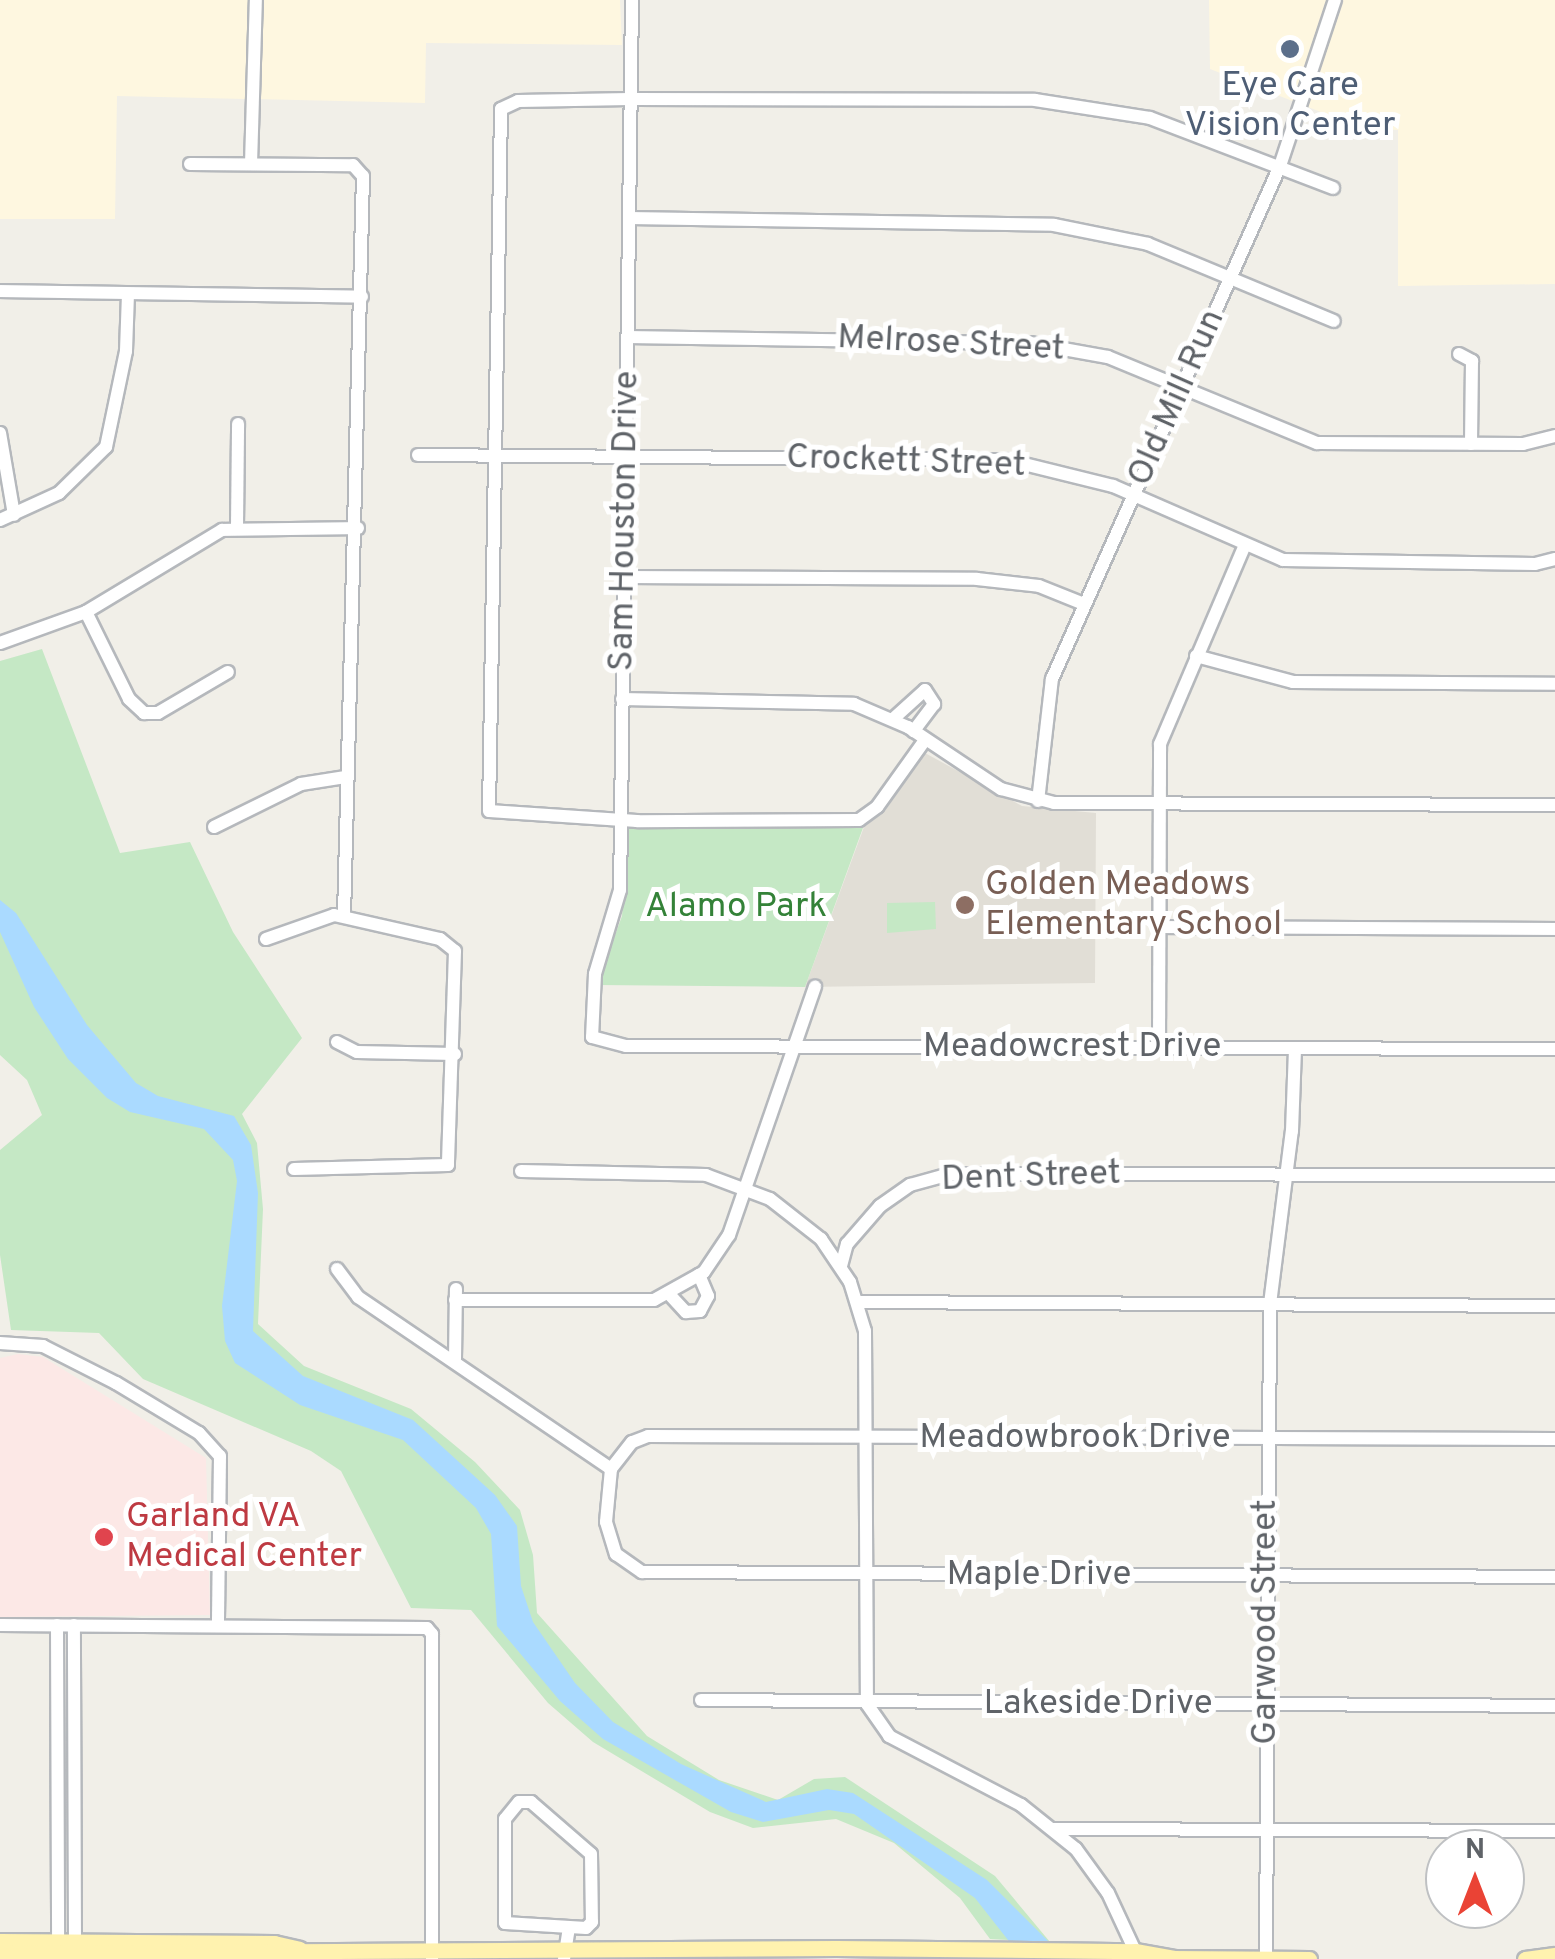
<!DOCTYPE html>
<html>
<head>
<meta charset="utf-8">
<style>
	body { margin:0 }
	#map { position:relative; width:1555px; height:1959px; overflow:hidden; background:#f1efe8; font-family:Overpass,sans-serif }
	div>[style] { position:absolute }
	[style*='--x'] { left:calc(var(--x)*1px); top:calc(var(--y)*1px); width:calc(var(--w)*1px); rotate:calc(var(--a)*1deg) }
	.commercial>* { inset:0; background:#fef7e0 }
	.education>* { inset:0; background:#e1ded6 }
	.medical>* { inset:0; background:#fce8e6 }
	.green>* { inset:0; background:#c5e8c5 }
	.water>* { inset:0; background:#aadaff }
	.roads { filter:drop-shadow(2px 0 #b5b8bc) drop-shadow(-2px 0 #b5b8bc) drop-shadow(0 2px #b5b8bc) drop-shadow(0 -2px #b5b8bc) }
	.minor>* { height:12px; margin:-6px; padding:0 6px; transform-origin:6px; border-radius:6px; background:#fff }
	.major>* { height:15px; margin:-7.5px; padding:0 7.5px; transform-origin:7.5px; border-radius:7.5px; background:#fff2af }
	.dots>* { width:28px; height:28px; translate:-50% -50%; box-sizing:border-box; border:5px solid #fff; border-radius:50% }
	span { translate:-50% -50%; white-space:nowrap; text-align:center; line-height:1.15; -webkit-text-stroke:10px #fff; paint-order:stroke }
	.service-label { font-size:35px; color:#4e5e75 }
	.street-label { font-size:35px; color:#5f6368 }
	.education-label { font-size:35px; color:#785e54 }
	.left { translate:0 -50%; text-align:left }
	.park-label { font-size:35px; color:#348238 }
	.health-label { font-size:35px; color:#be3a42 }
	.north { position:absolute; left:1425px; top:1829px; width:100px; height:100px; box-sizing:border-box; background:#fff; border:2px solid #bfc1c3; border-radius:50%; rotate:0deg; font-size:28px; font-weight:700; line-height:40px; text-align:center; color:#5f6368 }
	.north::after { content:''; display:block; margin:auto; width:35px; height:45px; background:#ea4335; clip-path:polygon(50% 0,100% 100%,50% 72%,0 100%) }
</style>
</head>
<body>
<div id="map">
	<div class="commercial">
		<div style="clip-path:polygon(0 0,620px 0,622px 45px,426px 43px,425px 103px,117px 96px,115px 219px,0 219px)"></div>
		<div style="clip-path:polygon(1209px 0,1555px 0,1555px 284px,1398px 286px,1398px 130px,1362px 128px,1210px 69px)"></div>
	</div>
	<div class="education">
		<div style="clip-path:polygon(925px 753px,1022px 806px,1096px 813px,1095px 983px,805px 987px,864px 827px,885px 811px)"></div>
	</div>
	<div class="medical">
		<div style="clip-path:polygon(18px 1354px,43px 1357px,206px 1458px,210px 1615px,0 1617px,0 1358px)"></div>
	</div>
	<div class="green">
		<div style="clip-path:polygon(42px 649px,120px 853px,190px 842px,233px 932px,302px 1038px,242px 1114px,257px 1143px,263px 1209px,258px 1324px,304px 1366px,411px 1409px,475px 1462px,520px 1510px,533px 1555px,537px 1613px,647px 1736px,719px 1780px,778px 1800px,814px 1779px,845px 1777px,995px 1876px,1050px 1942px,990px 1939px,960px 1898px,894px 1843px,836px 1819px,753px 1828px,710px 1812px,593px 1742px,548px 1703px,471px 1610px,411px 1608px,341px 1471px,311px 1451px,143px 1379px,99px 1333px,11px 1330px,0 1255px,0 1150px,42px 1115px,27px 1080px,0 1055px,0 661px)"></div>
		<div style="clip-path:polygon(864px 825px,805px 987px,597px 985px,622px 916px,628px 828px)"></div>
		<div style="clip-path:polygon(935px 902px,936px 929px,887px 933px,887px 903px)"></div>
	</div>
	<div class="water">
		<div style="clip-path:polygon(0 900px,16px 913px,87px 1025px,136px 1083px,158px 1096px,234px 1116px,251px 1145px,258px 1193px,253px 1331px,303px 1376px,413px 1420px,495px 1495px,517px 1526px,521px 1586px,533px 1622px,575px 1683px,613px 1722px,681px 1764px,766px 1802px,827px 1789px,853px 1793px,987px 1880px,1066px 1959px,1023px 1959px,975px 1898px,854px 1814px,829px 1810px,763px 1822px,731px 1812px,603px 1739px,560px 1701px,497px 1626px,491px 1534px,476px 1508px,403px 1440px,300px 1405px,235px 1363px,225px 1341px,222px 1306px,237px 1181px,233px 1160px,204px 1129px,130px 1112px,107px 1098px,68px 1059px,34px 1007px,0 932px)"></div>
	</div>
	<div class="roads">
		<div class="minor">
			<div style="--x:632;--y:0;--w:890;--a:90.77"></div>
			<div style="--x:620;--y:890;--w:88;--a:106.6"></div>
			<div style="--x:595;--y:974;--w:63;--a:92.7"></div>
			<div style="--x:592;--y:1037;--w:35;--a:15"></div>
			<div style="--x:626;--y:1046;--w:929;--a:0.19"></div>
			<div style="--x:190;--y:164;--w:163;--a:0.4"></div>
			<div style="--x:353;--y:165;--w:15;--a:48"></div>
			<div style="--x:363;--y:176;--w:740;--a:91.47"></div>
			<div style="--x:251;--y:164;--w:164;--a:-88.3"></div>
			<div style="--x:629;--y:218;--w:425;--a:0.9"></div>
			<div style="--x:1054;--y:225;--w:96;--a:11.4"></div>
			<div style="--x:1148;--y:244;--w:201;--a:22.5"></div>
			<div style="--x:0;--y:291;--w:362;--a:0.9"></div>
			<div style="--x:627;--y:337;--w:403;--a:0.9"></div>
			<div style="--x:1030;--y:343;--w:79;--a:10.2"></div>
			<div style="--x:1108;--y:357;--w:226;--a:22.4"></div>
			<div style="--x:1317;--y:443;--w:206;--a:0.3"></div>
			<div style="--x:1523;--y:444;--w:33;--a:-14"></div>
			<div style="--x:1459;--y:354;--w:15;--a:28"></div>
			<div style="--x:1472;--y:361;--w:83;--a:90.7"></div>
			<div style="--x:0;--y:433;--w:83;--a:80.3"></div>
			<div style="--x:418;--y:455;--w:590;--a:0.49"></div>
			<div style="--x:1008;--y:460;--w:108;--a:13.9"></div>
			<div style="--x:1113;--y:486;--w:185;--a:23.5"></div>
			<div style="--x:1283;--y:560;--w:252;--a:0.9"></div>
			<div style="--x:1535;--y:564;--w:21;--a:-14"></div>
			<div style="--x:0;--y:520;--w:65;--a:-24.6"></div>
			<div style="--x:59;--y:493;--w:66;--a:-44.4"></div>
			<div style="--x:106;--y:447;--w:98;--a:-78.2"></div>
			<div style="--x:126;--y:351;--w:57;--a:-88"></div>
			<div style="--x:237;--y:526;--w:102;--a:-89.4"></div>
			<div style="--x:624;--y:577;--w:353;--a:0.3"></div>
			<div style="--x:977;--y:579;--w:62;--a:6.4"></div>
			<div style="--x:1039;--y:586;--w:48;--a:21.8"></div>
			<div style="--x:86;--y:612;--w:97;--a:63.7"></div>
			<div style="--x:129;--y:699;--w:21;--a:43"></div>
			<div style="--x:144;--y:713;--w:14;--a:0"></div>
			<div style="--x:158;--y:713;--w:81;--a:-30.4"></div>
			<div style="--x:0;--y:643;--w:91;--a:-19.8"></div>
			<div style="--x:86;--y:612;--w:159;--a:-31.1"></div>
			<div style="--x:222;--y:530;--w:136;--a:-0.8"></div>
			<div style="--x:1196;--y:656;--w:100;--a:15"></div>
			<div style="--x:1293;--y:682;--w:262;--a:0.4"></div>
			<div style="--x:622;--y:699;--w:232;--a:1.2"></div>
			<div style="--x:854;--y:704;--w:59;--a:23.1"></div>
			<div style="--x:908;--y:727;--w:112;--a:33.7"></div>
			<div style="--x:1001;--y:789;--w:55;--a:14.8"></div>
			<div style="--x:1054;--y:803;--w:501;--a:0.23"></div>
			<div style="--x:893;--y:719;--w:43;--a:-42.2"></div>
			<div style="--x:925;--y:690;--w:17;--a:57"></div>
			<div style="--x:934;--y:704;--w:34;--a:127"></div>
			<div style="--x:925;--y:740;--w:82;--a:125.6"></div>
			<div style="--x:877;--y:807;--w:22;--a:144"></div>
			<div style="--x:859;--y:820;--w:222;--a:179.7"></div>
			<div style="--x:637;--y:821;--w:148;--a:-176.1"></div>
			<div style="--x:489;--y:811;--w:702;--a:-89.02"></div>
			<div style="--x:501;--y:109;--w:19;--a:-25"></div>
			<div style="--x:518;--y:101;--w:112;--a:-1"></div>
			<div style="--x:630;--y:99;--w:405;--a:0.1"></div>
			<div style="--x:1035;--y:100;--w:116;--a:8.9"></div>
			<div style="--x:1150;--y:118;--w:196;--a:20.9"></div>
			<div style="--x:1038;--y:801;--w:123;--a:-83.5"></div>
			<div style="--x:1052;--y:679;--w:561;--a:-66.04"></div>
			<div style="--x:1280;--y:166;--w:175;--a:-71.7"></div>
			<div style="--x:214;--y:827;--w:97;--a:-26.3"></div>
			<div style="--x:301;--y:784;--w:45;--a:-9"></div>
			<div style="--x:1160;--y:927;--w:395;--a:0.3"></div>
			<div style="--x:266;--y:939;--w:72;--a:-19.4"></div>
			<div style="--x:334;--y:915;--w:109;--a:12.8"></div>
			<div style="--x:440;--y:939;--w:19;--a:39"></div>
			<div style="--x:455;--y:951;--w:214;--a:91.9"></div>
			<div style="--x:448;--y:1165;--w:154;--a:178.5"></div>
			<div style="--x:337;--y:1042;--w:22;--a:27"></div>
			<div style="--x:357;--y:1052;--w:98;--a:1.2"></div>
			<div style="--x:1159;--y:1047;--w:303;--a:-89.8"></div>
			<div style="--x:1160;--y:744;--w:216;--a:-66.9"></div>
			<div style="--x:521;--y:1171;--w:185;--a:1.2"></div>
			<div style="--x:706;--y:1175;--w:68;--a:20.6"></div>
			<div style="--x:770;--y:1199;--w:65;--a:38.1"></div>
			<div style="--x:821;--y:1239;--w:52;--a:56"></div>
			<div style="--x:850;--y:1282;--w:51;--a:73"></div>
			<div style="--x:865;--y:1331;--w:373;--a:89.7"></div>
			<div style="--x:867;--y:1704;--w:39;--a:55"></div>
			<div style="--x:889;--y:1736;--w:149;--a:27.6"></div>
			<div style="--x:1021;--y:1805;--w:70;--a:38.7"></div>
			<div style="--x:1076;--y:1849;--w:54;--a:54"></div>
			<div style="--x:1108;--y:1893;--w:64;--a:65"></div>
			<div style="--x:841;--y:1266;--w:23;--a:-75"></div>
			<div style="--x:847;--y:1244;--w:50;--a:-49"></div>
			<div style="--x:880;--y:1206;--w:37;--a:-35"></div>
			<div style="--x:910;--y:1185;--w:41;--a:-15.4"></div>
			<div style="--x:950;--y:1174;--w:605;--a:0.09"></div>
			<div style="--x:337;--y:1269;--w:35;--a:53"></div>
			<div style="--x:358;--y:1297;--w:306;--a:34.2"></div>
			<div style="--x:669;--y:1294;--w:25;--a:47"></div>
			<div style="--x:686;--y:1312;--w:14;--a:-4"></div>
			<div style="--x:700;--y:1311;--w:17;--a:-62"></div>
			<div style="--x:708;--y:1296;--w:23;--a:-113"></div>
			<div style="--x:455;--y:1300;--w:199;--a:0"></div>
			<div style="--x:654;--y:1300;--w:57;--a:-29.2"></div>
			<div style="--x:704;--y:1272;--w:45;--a:-56"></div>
			<div style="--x:729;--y:1235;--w:263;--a:-70.9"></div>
			<div style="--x:859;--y:1302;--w:696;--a:0.33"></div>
			<div style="--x:0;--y:1343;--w:43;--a:4"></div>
			<div style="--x:43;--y:1346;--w:82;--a:26.9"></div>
			<div style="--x:116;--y:1383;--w:97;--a:31.1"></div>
			<div style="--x:199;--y:1433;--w:31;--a:48"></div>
			<div style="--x:220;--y:1456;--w:169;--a:90.7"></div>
			<div style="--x:455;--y:1359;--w:70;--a:-89.2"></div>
			<div style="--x:1555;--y:1439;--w:907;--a:-179.81"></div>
			<div style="--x:648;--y:1436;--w:17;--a:159"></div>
			<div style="--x:632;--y:1442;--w:34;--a:128"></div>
			<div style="--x:611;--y:1469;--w:53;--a:95.4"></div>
			<div style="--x:606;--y:1522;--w:34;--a:73"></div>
			<div style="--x:616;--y:1554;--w:32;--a:35"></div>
			<div style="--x:642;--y:1572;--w:913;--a:0.31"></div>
			<div style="--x:0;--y:1625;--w:427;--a:0.4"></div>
			<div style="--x:427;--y:1628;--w:8;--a:50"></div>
			<div style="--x:432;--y:1634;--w:325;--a:90"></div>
			<div style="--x:57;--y:1625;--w:317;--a:89.8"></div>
			<div style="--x:58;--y:1942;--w:16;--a:50"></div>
			<div style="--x:68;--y:1954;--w:15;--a:-62"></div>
			<div style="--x:75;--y:1941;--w:316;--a:-90.2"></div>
			<div style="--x:701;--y:1700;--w:854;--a:0.4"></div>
			<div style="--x:519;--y:1802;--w:12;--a:0"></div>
			<div style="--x:531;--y:1802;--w:79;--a:40.9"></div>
			<div style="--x:591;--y:1854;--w:68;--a:89.2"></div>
			<div style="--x:592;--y:1922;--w:8;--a:135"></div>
			<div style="--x:586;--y:1928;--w:81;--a:-176.5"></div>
			<div style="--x:505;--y:1923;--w:104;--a:-90"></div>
			<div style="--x:505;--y:1819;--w:22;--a:-51"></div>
			<div style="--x:1053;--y:1829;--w:502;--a:0.23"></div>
			<div style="--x:564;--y:1959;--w:30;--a:-81"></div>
			<div style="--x:1266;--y:1959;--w:655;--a:-89.65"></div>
			<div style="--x:1270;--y:1304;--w:174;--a:-82.8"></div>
			<div style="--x:1292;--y:1131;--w:83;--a:-87.9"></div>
		</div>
		<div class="major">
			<div style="--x:0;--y:1941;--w:274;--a:0.4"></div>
			<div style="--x:274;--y:1943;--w:26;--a:13"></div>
			<div style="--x:0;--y:1953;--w:836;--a:-0.34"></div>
			<div style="--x:836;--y:1948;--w:299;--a:0.6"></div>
			<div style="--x:1135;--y:1951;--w:41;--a:9.9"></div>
			<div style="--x:1169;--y:1958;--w:140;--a:0.4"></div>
			<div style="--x:1525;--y:1959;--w:30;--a:-8"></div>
		</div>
	</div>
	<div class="dots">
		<div style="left:1290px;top:49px;background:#5c6f8a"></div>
		<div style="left:965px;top:905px;background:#8d6e63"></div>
		<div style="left:104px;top:1537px;background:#e0444e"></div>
	</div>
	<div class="service-label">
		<span style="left:1290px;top:106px">Eye Care<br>Vision Center</span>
	</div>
	<div class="street-label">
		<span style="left:951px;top:344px;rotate:3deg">Melrose Street</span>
		<span style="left:1177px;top:398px;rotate:-66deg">Old Mill Run</span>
		<span style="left:906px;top:462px;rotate:2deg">Crockett Street</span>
		<span style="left:625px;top:521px;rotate:-89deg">Sam Houston Drive</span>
		<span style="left:1072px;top:1047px">Meadowcrest Drive</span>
		<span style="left:1031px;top:1177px;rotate:-2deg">Dent Street</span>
		<span style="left:1075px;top:1438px">Meadowbrook Drive</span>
		<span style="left:1039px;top:1575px">Maple Drive</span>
		<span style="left:1266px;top:1622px;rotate:-90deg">Garwood Street</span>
		<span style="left:1098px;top:1704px">Lakeside Drive</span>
	</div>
	<div class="education-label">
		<span class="left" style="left:985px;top:905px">Golden Meadows<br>Elementary School</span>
	</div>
	<div class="park-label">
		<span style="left:736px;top:907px">Alamo Park</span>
	</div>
	<div class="health-label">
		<span class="left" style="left:126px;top:1537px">Garland VA<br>Medical Center</span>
	</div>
	<div class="north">N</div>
</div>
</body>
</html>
